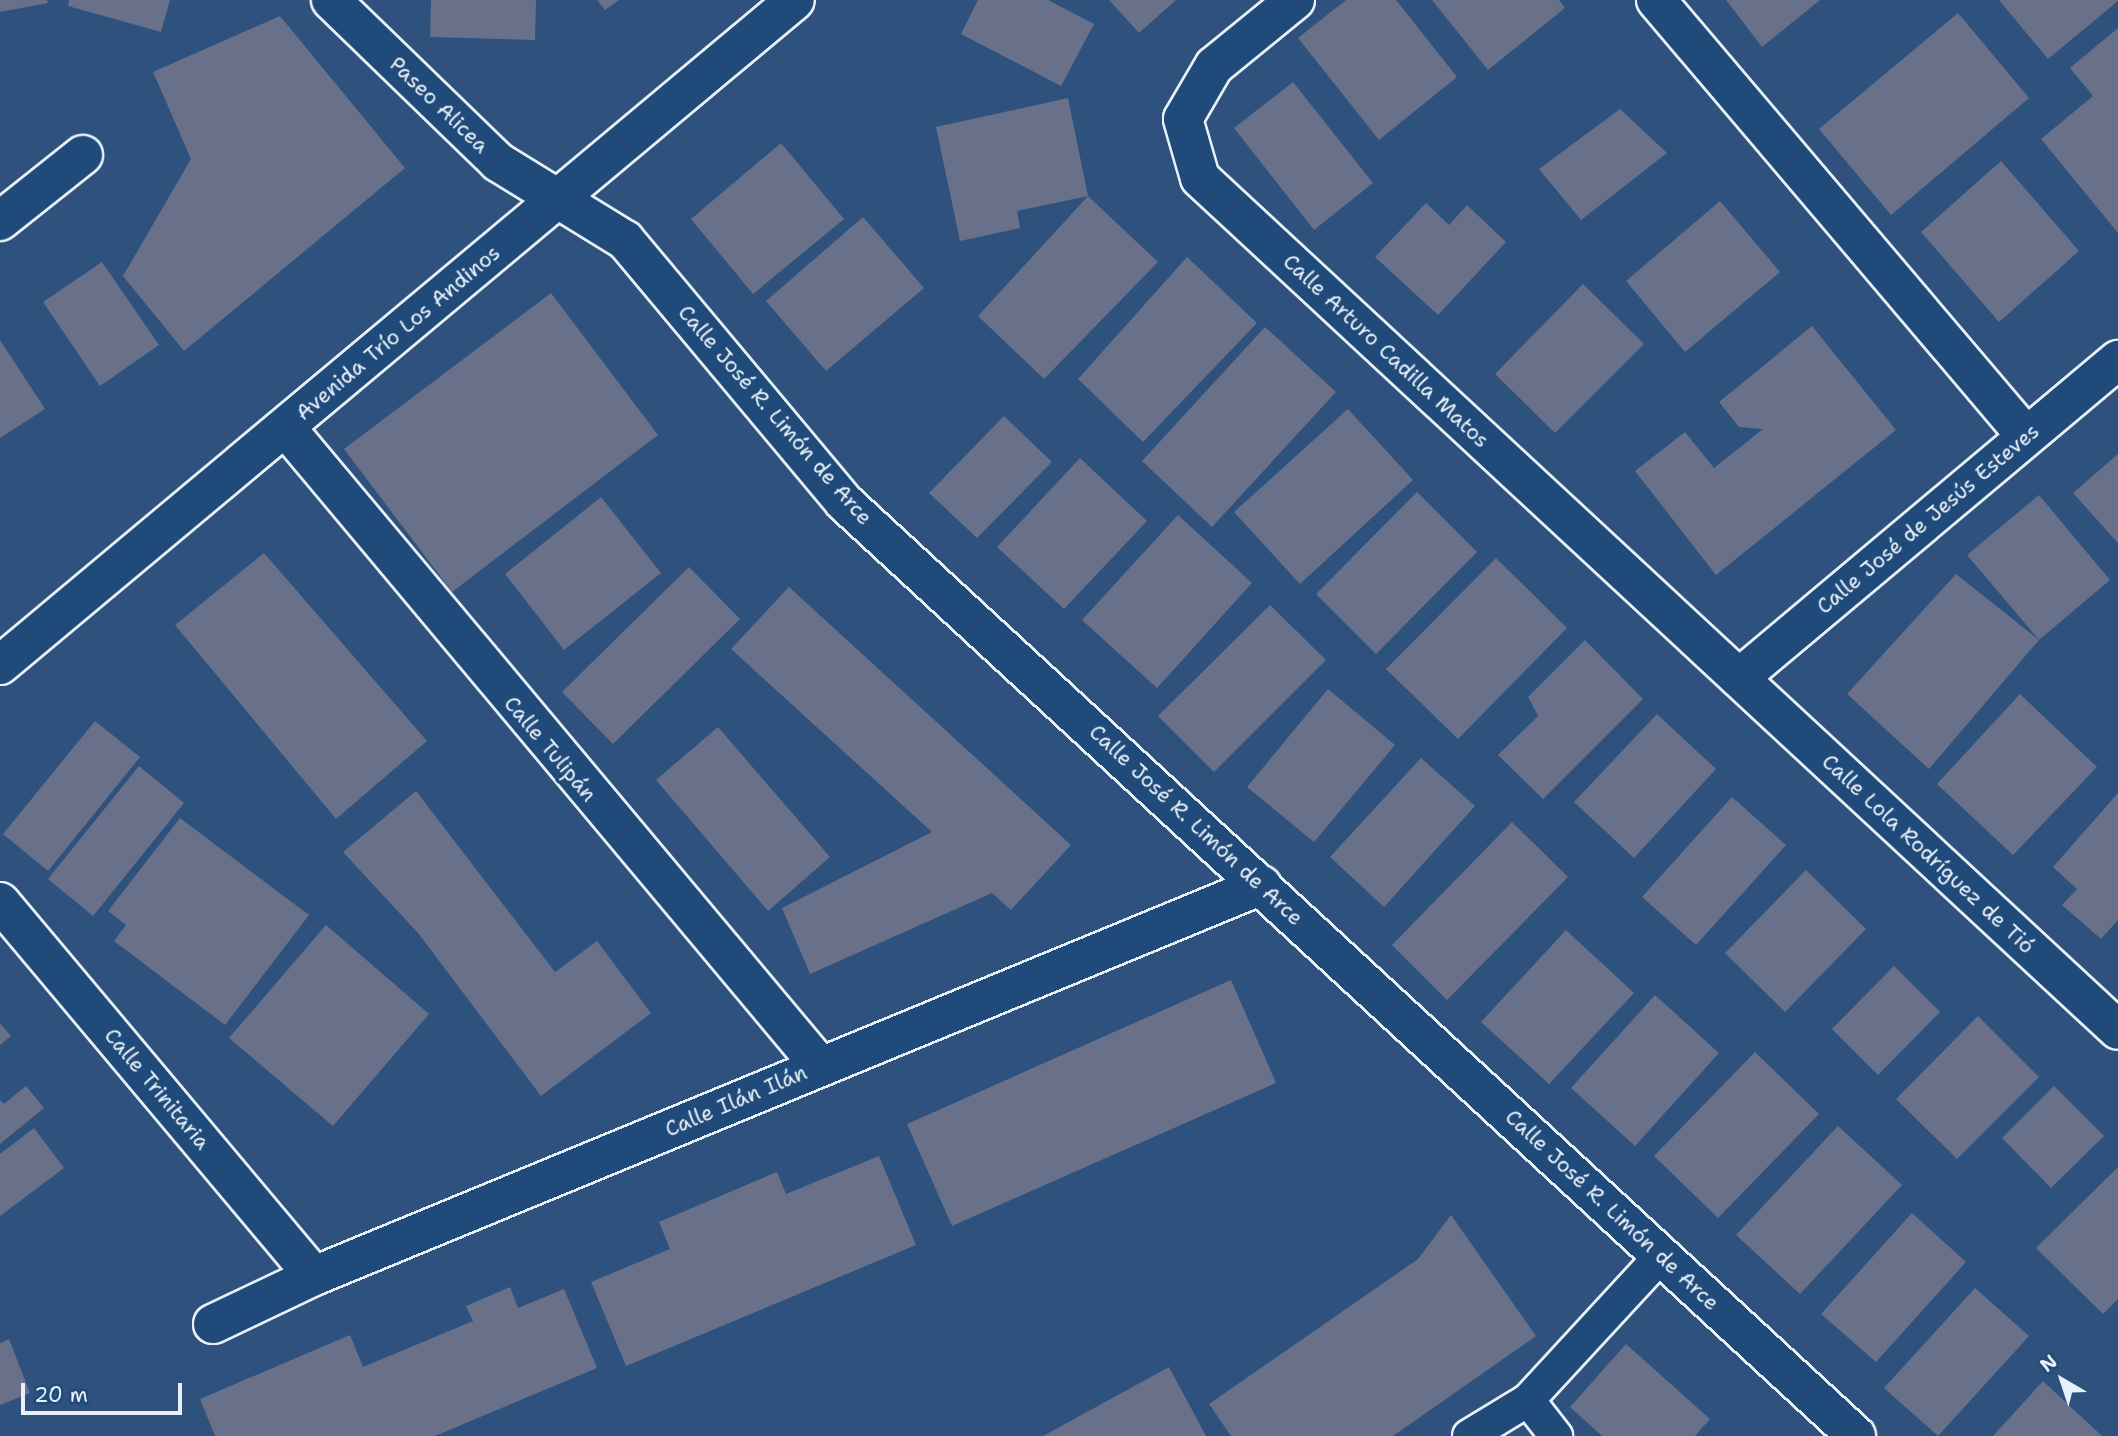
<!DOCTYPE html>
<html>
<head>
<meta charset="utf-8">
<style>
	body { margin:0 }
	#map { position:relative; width:2118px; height:1436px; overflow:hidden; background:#2e527d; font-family:"Shantell Sans",sans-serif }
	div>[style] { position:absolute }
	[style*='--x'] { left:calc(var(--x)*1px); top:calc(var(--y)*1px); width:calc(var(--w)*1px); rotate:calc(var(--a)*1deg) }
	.building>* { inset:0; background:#68708a }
	.roads { filter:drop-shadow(2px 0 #e8f1f8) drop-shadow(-2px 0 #e8f1f8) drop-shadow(0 2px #e8f1f8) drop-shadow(0 -2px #e8f1f8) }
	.lane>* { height:32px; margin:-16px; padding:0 16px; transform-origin:16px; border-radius:16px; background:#1f4a7a }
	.street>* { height:38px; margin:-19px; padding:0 19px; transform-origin:19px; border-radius:19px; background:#1f4a7a }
	.secondary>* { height:38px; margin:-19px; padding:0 19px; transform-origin:19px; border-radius:19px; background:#1f4a7a }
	span { translate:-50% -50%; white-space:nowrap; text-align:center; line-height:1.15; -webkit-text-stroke:7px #1f4a7a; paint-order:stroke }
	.street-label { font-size:21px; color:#e8f1f8 }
	.north { position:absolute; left:2027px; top:1345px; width:70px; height:70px; -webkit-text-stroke:5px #1f4a7a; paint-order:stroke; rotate:321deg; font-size:19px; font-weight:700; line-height:28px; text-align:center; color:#e8f1f8 }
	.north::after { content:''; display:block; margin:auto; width:24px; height:32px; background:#e8f1f8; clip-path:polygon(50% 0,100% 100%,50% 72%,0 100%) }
	.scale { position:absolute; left:21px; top:1383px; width:161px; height:32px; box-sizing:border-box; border:4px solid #e8f1f8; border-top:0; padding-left:9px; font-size:21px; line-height:24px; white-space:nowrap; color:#e8f1f8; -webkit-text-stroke:5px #1f4a7a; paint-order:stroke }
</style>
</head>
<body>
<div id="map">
	<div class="building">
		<div style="clip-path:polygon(0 0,47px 0,48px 3px,0 12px)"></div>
		<div style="clip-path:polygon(69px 0,170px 0,161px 32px,68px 6px)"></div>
		<div style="clip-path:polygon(431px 0,536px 0,535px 40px,430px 37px)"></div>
		<div style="clip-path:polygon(597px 0,619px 0,605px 10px)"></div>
		<div style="clip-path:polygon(978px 0,1048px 0,1094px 24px,1061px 86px,961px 34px)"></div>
		<div style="clip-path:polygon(1109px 0,1176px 0,1139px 33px)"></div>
		<div style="clip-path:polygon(1346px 0,1396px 0,1457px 77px,1379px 140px,1298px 38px)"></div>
		<div style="clip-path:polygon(1432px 0,1559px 0,1565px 8px,1488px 70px)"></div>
		<div style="clip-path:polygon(1726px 0,1820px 0,1762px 47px)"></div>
		<div style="clip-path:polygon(1999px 0,2118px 0,2118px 1px,2048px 59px)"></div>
		<div style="clip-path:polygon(1958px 13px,2029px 98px,1891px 215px,1819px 129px)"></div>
		<div style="clip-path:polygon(280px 16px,405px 168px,184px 351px,123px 276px,191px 159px,153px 72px)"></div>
		<div style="clip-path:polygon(2118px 28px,2118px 233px,2041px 139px,2093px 96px,2070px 68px)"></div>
		<div style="clip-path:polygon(1293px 82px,1373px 183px,1314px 230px,1234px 128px)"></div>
		<div style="clip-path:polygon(1068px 98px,1088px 196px,1017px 211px,1020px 228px,960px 241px,936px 127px)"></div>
		<div style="clip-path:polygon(1620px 109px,1667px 153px,1581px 220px,1539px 169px)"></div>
		<div style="clip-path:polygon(781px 143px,844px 219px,753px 294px,691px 219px)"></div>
		<div style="clip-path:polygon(2001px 161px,2079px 251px,1999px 322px,1921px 232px)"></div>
		<div style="clip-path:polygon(1088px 196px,1158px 262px,1044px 379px,978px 316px)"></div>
		<div style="clip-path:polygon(1720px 201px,1780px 272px,1685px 352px,1626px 281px)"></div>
		<div style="clip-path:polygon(1426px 203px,1449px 225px,1467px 205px,1506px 242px,1438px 315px,1375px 257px)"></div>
		<div style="clip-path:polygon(863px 217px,924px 288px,826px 371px,766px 301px)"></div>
		<div style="clip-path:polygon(1187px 257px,1257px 323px,1143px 442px,1078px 379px)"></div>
		<div style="clip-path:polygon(102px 262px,159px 345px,100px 386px,43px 302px)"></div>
		<div style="clip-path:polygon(1583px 284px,1644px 344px,1555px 433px,1495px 374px)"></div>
		<div style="clip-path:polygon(551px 293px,658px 435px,452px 592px,344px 449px)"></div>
		<div style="clip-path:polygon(1812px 326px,1896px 430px,1716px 575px,1635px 471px,1685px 432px,1714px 468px,1763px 429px,1739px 427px,1719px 402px)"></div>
		<div style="clip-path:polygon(1265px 327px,1336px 392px,1212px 527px,1142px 461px)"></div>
		<div style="clip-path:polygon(0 340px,45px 409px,0 438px)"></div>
		<div style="clip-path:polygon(1348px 409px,1413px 480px,1300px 584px,1234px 512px)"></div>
		<div style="clip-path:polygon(1004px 416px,1052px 462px,977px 538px,929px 493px)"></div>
		<div style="clip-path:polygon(2118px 454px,2118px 543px,2073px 493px)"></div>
		<div style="clip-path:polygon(1080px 458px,1147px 521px,1064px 609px,997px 547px)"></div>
		<div style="clip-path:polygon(1417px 492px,1477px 552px,1376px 654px,1316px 594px)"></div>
		<div style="clip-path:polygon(2039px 495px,2110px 580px,2039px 640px,1967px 555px)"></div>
		<div style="clip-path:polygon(601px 497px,661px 573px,564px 650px,505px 574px)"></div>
		<div style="clip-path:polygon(1178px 515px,1252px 583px,1157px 688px,1082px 620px)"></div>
		<div style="clip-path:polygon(264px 553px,427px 741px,336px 819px,175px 625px)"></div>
		<div style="clip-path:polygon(1496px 558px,1567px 628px,1458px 739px,1386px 669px)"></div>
		<div style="clip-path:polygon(689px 567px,740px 619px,613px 744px,562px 692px)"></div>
		<div style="clip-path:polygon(1956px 574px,2039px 640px,1929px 769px,1847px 694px)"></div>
		<div style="clip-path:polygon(789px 587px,1071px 845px,1011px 910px,992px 893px,810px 974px,782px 908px,932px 832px,731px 649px)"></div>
		<div style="clip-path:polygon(1270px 605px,1326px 660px,1214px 772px,1158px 716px)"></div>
		<div style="clip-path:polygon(1585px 640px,1643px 699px,1543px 799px,1498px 755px,1538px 716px,1528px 697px)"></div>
		<div style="clip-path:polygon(1328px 689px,1395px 745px,1314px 842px,1247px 787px)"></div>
		<div style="clip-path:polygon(2020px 694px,2097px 767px,2013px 855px,1937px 784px)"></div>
		<div style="clip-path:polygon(1657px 714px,1716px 769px,1634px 858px,1574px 802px)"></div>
		<div style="clip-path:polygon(95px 721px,140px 757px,48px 871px,3px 834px)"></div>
		<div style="clip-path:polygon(718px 727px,830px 857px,768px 911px,656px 780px)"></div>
		<div style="clip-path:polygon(1421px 758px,1475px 806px,1384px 907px,1330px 857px)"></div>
		<div style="clip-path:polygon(139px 766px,184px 803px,93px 916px,48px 879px)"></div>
		<div style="clip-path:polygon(416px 791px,555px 972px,597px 941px,651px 1013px,541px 1096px,418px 933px,343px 852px)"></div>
		<div style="clip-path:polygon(2118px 793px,2118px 920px,2101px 939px,2062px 905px,2077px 889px,2053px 867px)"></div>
		<div style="clip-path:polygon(1732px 797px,1786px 845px,1696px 945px,1642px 897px)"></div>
		<div style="clip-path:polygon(180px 818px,309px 915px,225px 1025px,114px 941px,126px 925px,108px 911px)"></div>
		<div style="clip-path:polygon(1512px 822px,1568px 877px,1447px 1000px,1392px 945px)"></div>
		<div style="clip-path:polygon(1806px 870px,1866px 929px,1785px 1012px,1725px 953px)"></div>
		<div style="clip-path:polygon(326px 925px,429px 1014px,333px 1126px,229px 1038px)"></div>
		<div style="clip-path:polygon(1566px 930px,1634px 993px,1549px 1084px,1481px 1022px)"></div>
		<div style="clip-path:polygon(1894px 966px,1940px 1012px,1878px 1075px,1832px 1029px)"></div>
		<div style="clip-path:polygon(1231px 980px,1276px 1083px,952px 1226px,907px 1124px)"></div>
		<div style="clip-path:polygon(1655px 995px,1719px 1053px,1635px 1146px,1571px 1088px)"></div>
		<div style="clip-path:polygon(1978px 1016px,2039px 1077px,1957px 1159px,1896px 1099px)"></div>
		<div style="clip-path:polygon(0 1023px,11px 1036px,0 1045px)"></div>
		<div style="clip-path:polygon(1755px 1052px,1819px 1114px,1718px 1218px,1654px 1156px)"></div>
		<div style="clip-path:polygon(26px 1086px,44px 1108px,0 1144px,0 1100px,4px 1104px)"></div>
		<div style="clip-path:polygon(2054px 1086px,2104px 1136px,2051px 1188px,2002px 1138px)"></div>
		<div style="clip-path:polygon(1838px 1126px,1902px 1185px,1800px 1294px,1736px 1235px)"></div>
		<div style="clip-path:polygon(34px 1128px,64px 1168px,0 1216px,0 1154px)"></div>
		<div style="clip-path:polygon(879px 1156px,916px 1245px,626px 1366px,591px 1282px,670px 1249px,659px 1222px,777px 1172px,786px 1194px)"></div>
		<div style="clip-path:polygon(2118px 1167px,2118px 1299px,2103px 1314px,2036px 1248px)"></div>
		<div style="clip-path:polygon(1912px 1213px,1966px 1262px,1876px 1362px,1821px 1314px)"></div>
		<div style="clip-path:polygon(1451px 1215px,1536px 1336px,1393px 1436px,1231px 1436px,1209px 1404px,1418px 1259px)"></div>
		<div style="clip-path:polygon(510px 1287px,518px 1308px,564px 1289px,597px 1368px,435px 1436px,215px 1436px,200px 1399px,350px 1335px,363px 1367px,473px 1321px,466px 1306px)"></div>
		<div style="clip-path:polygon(1975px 1288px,2029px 1336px,1938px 1436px,1884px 1388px)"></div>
		<div style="clip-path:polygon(9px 1339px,30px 1393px,0 1405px,0 1343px)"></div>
		<div style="clip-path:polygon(1626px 1344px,1710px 1419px,1695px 1436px,1602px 1436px,1570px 1407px)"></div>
		<div style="clip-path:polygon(1169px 1367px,1206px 1436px,1043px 1436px)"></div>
		<div style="clip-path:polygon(2043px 1381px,2102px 1436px,1993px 1436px)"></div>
	</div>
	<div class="roads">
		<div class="lane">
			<div style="--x:1528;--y:1400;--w:46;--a:52.1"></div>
			<div style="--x:1469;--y:1436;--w:69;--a:-31.4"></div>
			<div style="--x:1528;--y:1400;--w:196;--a:-47.3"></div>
		</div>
		<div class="street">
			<div style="--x:331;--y:0;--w:233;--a:44.1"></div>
			<div style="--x:498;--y:162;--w:149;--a:31.6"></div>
			<div style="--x:625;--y:240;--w:341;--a:50.1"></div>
			<div style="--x:844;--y:502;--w:1377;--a:42.7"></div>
			<div style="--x:1295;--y:0;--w:104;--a:140.8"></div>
			<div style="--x:1214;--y:66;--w:61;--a:120.3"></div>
			<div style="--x:1183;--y:119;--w:61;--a:73.9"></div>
			<div style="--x:1200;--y:178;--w:1252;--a:42.86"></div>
			<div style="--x:1656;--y:0;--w:572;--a:49.68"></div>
			<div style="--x:0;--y:221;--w:106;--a:-38.5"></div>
			<div style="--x:286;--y:428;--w:832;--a:50.07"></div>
			<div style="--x:1739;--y:678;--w:495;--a:-40"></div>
			<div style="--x:0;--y:902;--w:488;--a:50"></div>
			<div style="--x:213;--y:1324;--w:112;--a:-25.4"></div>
			<div style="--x:314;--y:1276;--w:1025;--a:-22.41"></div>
		</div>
		<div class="secondary">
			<div style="--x:0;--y:665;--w:1036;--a:-39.91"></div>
		</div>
	</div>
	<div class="street-label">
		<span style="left:439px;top:105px;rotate:44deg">Paseo Alicea</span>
		<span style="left:398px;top:333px;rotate:-40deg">Avenida Trío Los Andinos</span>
		<span style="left:1386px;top:351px;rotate:43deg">Calle Arturo Cadilla Matos</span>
		<span style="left:775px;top:415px;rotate:49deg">Calle José R. Limón de Arce</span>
		<span style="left:1928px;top:519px;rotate:-40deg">Calle José de Jesús Esteves</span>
		<span style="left:550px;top:749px;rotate:50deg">Calle Tulipán</span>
		<span style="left:1196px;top:825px;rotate:43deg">Calle José R. Limón de Arce</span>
		<span style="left:1928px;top:854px;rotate:43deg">Calle Lola Rodríguez de Tió</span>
		<span style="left:157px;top:1089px;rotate:50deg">Calle Trinitaria</span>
		<span style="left:736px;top:1101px;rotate:-23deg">Calle Ilán Ilán</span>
		<span style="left:1612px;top:1210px;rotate:43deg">Calle José R. Limón de Arce</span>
	</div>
	<div class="north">N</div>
	<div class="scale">20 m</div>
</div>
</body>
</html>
